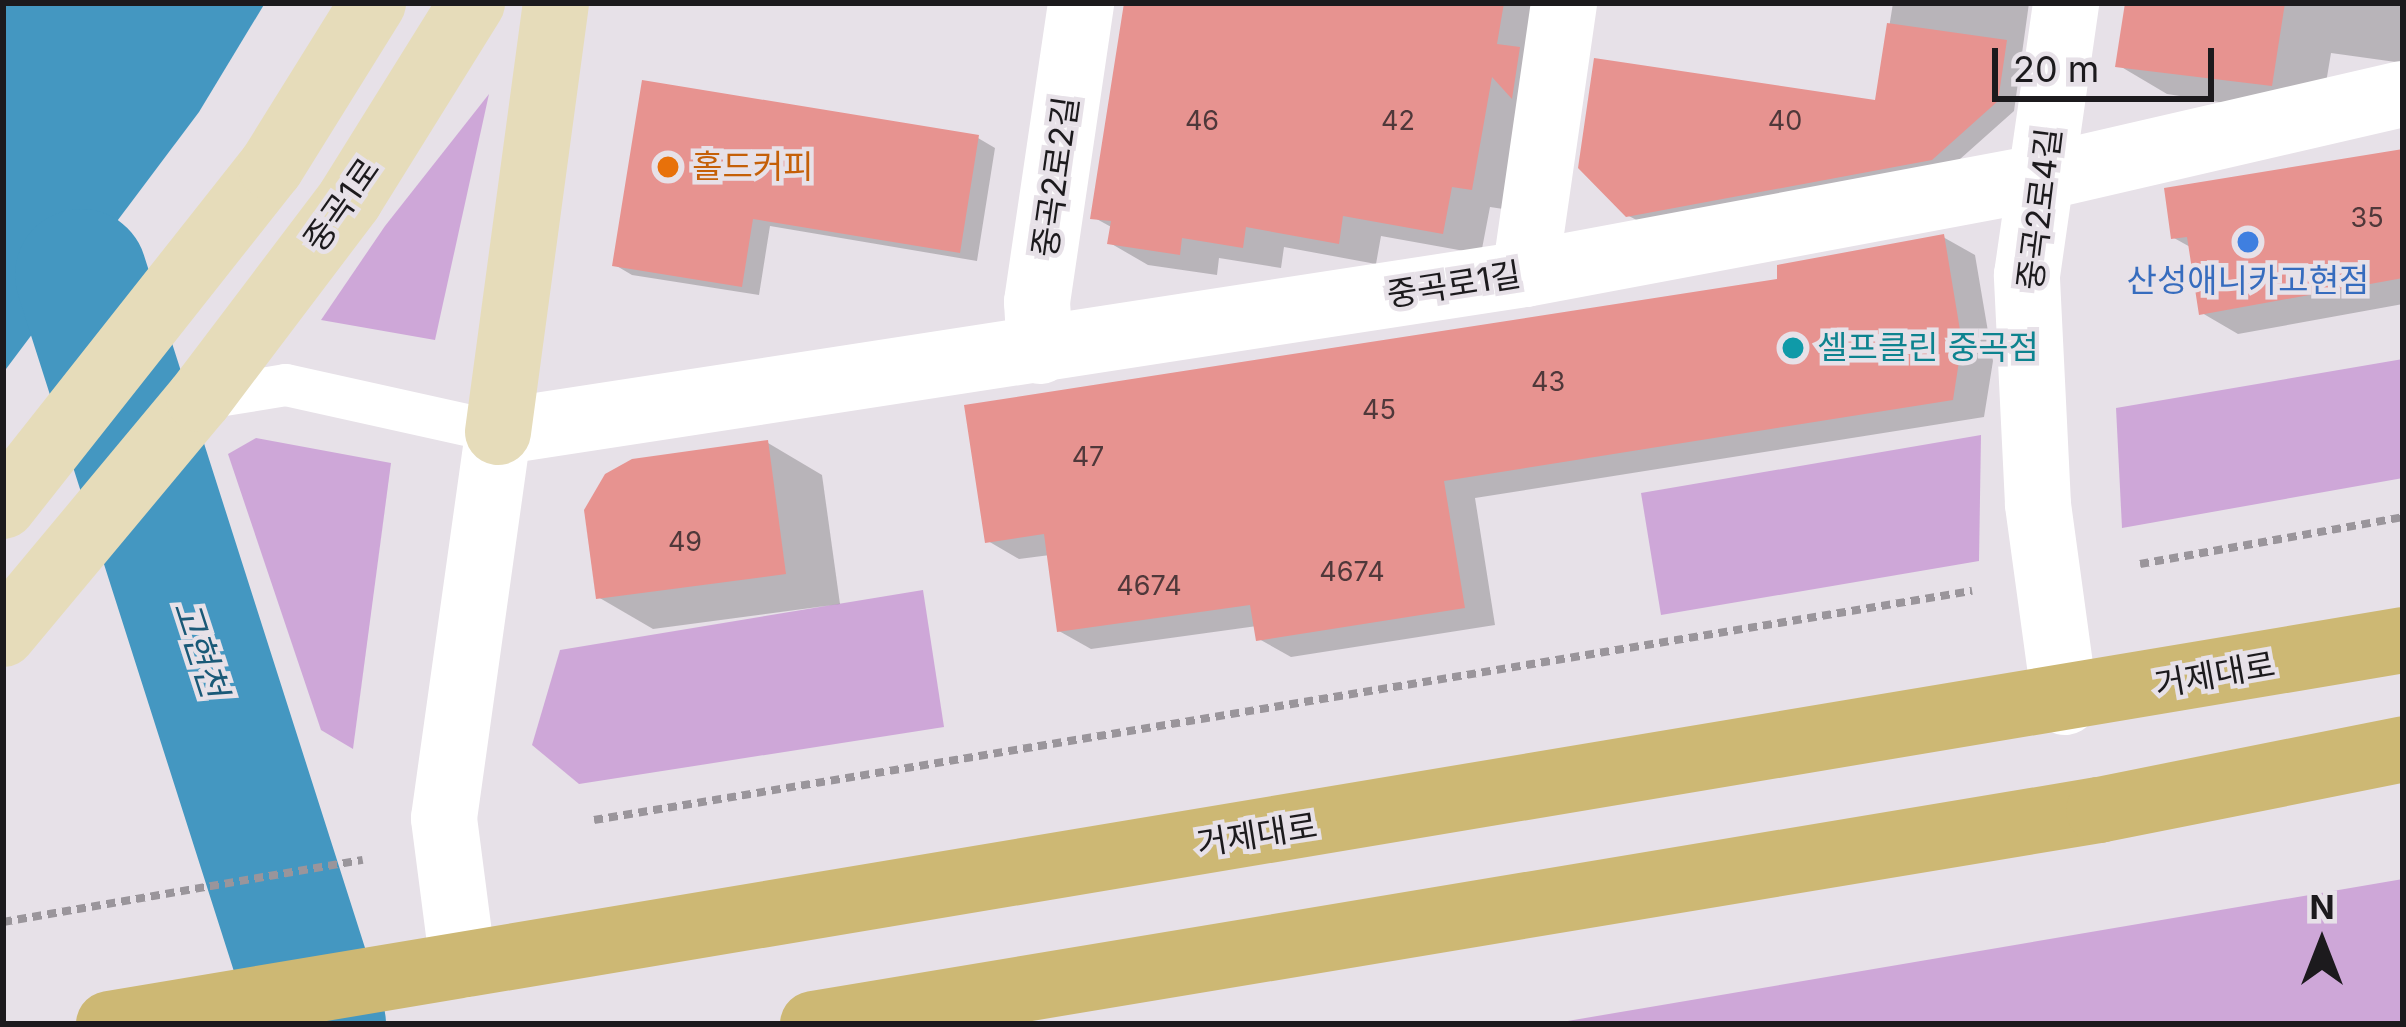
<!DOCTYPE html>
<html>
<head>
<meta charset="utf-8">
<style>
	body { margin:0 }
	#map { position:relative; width:2406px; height:1027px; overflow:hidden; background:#e7e1e8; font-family:Inter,"Noto Sans KR",sans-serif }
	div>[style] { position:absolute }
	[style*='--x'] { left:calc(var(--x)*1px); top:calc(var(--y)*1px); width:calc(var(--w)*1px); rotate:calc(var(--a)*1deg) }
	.green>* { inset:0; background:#cea7d8 }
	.water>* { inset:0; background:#4497c1 }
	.shadow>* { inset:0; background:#0003 }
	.river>* { height:132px; margin:-66px; padding:0 66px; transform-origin:66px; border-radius:66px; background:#4497c1 }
	.building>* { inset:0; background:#e79390 }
	.path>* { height:8px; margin-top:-4px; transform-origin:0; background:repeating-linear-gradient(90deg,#9a959b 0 9px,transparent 0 15px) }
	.lane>* { height:42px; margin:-21px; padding:0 21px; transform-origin:21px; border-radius:21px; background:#fff }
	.street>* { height:66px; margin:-33px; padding:0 33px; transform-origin:33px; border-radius:33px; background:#fff }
	.secondary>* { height:66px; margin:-33px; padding:0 33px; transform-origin:33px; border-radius:33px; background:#e6dcba }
	.primary>* { height:66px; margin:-33px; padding:0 33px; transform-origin:33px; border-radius:33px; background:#cdb874 }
	.dots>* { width:33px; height:33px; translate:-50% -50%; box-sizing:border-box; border:6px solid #e7e1e8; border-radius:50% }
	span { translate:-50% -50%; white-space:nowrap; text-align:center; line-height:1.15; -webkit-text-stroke:9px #e7e1e8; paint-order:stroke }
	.number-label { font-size:27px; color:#4f383a }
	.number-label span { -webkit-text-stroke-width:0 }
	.food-label { font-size:33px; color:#c56008 }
	.left { translate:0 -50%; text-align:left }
	.street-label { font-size:33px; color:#1c1a1d }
	.shop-label { font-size:33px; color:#366cbe }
	.culture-label { font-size:33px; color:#0d838f }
	.water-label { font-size:36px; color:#1a5977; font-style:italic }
	.frame { position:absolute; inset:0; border:6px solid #1c1a1d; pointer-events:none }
	.north { position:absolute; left:2262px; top:883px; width:120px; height:120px; -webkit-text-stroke:9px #e7e1e8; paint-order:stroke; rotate:0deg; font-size:33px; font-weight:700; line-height:48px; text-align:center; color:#1c1a1d }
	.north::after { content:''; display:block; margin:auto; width:42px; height:54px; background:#1c1a1d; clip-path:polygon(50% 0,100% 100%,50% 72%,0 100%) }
	.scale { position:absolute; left:1992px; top:48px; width:222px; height:54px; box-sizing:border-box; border:6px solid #1c1a1d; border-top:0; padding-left:15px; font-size:36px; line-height:42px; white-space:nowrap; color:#1c1a1d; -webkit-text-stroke:9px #e7e1e8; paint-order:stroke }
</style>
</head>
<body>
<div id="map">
	<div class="green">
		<div style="clip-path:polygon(489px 94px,435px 340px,321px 320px,385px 226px)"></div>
		<div style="clip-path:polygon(2403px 359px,2403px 478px,2122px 528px,2116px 408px)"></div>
		<div style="clip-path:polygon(1981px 435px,1979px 561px,1661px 615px,1641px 493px)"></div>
		<div style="clip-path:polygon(256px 438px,391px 463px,353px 749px,321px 730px,228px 454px)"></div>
		<div style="clip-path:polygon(923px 590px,944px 727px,579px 784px,532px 745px,560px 650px)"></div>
		<div style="clip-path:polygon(2403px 879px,2403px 1024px,1550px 1024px)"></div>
	</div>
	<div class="water">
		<div style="clip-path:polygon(3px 3px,265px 3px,199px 112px,3px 373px)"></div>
	</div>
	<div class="shadow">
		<div style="clip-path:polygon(1127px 3px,1549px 3px,1510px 210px,1490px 207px,1481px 254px,1381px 236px,1376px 264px,1284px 247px,1281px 268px,1219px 258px,1217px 275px,1148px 265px,1110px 243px,1113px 228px,1093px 217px)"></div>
		<div style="clip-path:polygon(1893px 3px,2029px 3px,2014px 111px,1950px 168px,1646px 225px,1627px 215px,1877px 103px)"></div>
		<div style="clip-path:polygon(2128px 3px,2403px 3px,2403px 63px,2331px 53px,2321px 113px,2309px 116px,2167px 94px,2118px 65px)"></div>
		<div style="clip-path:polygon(978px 138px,995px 148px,977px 261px,770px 226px,759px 295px,632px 275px,615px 265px)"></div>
		<div style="clip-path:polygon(2403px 154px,2403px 304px,2238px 334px,2202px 313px,2192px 248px,2174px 238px)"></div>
		<div style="clip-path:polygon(1943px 237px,1975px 255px,1993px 361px,1984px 417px,1475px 498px,1495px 625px,1291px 657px,1259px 639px,1257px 626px,1091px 649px,1059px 631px,1050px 555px,1019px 559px,988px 541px,1780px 282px)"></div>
		<div style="clip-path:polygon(768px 443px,822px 475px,840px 604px,653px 629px,598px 597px)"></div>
	</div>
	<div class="river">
		<div style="--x:81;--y:275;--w:786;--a:72.3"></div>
	</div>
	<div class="building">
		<div style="clip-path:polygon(1124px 3px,1504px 3px,1497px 44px,1520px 47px,1512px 99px,1492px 77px,1472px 190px,1452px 187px,1443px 234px,1343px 216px,1339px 244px,1246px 227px,1243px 248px,1182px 238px,1180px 255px,1107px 244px,1111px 221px,1090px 219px)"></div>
		<div style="clip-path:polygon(2125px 3px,2285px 3px,2272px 86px,2115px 67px)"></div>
		<div style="clip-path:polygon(1887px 23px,2007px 40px,1998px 101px,1932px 160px,1626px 217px,1578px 168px,1594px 58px,1875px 100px)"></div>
		<div style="clip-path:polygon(642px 80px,979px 135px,960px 253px,753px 219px,742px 287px,612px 266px)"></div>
		<div style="clip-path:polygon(2403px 149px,2403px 278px,2199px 315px,2187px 237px,2171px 239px,2164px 188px)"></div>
		<div style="clip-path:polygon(1944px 234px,1962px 342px,1953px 400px,1444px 481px,1465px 608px,1256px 641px,1250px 605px,1057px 632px,1044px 534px,985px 543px,964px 405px,1777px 279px,1777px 265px)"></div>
		<div style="clip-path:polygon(768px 440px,786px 574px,596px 599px,584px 510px,605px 474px,632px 459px)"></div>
	</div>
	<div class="path">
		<div style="--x:2140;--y:564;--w:267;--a:-10.1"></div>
		<div style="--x:594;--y:820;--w:1397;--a:-9.44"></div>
		<div style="--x:3;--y:922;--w:365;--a:-9.8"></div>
	</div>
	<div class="lane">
		<div style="--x:199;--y:399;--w:88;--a:-9.1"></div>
		<div style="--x:286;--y:385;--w:217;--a:12.5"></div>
	</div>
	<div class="street">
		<div style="--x:1525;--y:274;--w:274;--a:-81.8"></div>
		<div style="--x:1040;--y:351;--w:49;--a:-93.5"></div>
		<div style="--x:1037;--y:302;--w:302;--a:-81.6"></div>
		<div style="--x:2065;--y:702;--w:200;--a:-97.8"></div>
		<div style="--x:2038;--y:504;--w:229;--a:-92.8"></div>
		<div style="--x:2027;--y:275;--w:275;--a:-81.8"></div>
		<div style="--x:463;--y:965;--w:148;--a:-97.4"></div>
		<div style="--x:444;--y:818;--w:390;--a:-82"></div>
		<div style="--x:498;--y:432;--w:1039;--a:-8.75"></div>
		<div style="--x:1525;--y:274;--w:527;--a:-10.61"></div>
		<div style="--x:2043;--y:177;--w:369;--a:-13"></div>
	</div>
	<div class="secondary">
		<div style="--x:498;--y:432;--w:433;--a:-82.3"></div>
		<div style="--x:3;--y:506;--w:432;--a:-51.7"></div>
		<div style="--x:271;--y:167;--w:193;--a:-58.1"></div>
		<div style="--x:3;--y:634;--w:306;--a:-50.2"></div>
		<div style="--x:199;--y:399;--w:251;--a:-52.9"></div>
		<div style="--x:350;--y:199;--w:231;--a:-58.1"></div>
	</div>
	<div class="primary">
		<div style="--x:109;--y:1024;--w:2326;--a:-9.5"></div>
		<div style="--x:813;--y:1024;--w:1304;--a:-9.45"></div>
		<div style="--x:2099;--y:810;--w:310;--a:-11.3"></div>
	</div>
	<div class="dots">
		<div style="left:668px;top:167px;background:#e8710a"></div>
		<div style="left:2248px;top:242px;background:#3f7fe0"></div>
		<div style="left:1793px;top:348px;background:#0f9aa8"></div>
	</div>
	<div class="number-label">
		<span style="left:1202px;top:121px">46</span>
		<span style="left:1398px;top:121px">42</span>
		<span style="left:1785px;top:121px">40</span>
		<span style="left:2367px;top:218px">35</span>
		<span style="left:1548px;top:382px">43</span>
		<span style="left:1379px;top:410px">45</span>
		<span style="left:1088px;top:457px">47</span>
		<span style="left:685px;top:542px">49</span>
		<span style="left:1352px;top:572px">4674</span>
		<span style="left:1149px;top:586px">4674</span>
	</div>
	<div class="food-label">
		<span class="left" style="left:692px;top:167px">홀드커피</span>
	</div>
	<div class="street-label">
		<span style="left:1056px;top:177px;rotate:-82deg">중곡2로2길</span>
		<span style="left:342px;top:205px;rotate:-55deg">중곡1로</span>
		<span style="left:2040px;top:209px;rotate:-83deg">중곡2로4길</span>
		<span style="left:1454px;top:285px;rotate:-9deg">중곡로1길</span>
		<span style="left:2215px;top:675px;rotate:-10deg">거제대로</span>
		<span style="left:1257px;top:835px;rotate:-9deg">거제대로</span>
	</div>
	<div class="shop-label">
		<span style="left:2248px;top:281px">산성애니카고현점</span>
	</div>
	<div class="culture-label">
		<span class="left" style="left:1817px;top:348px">셀프클린 중곡점</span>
	</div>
	<div class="water-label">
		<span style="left:200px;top:649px;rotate:72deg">고현천</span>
	</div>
	<div class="frame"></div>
	<div class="north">N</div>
	<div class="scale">20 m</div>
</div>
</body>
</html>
